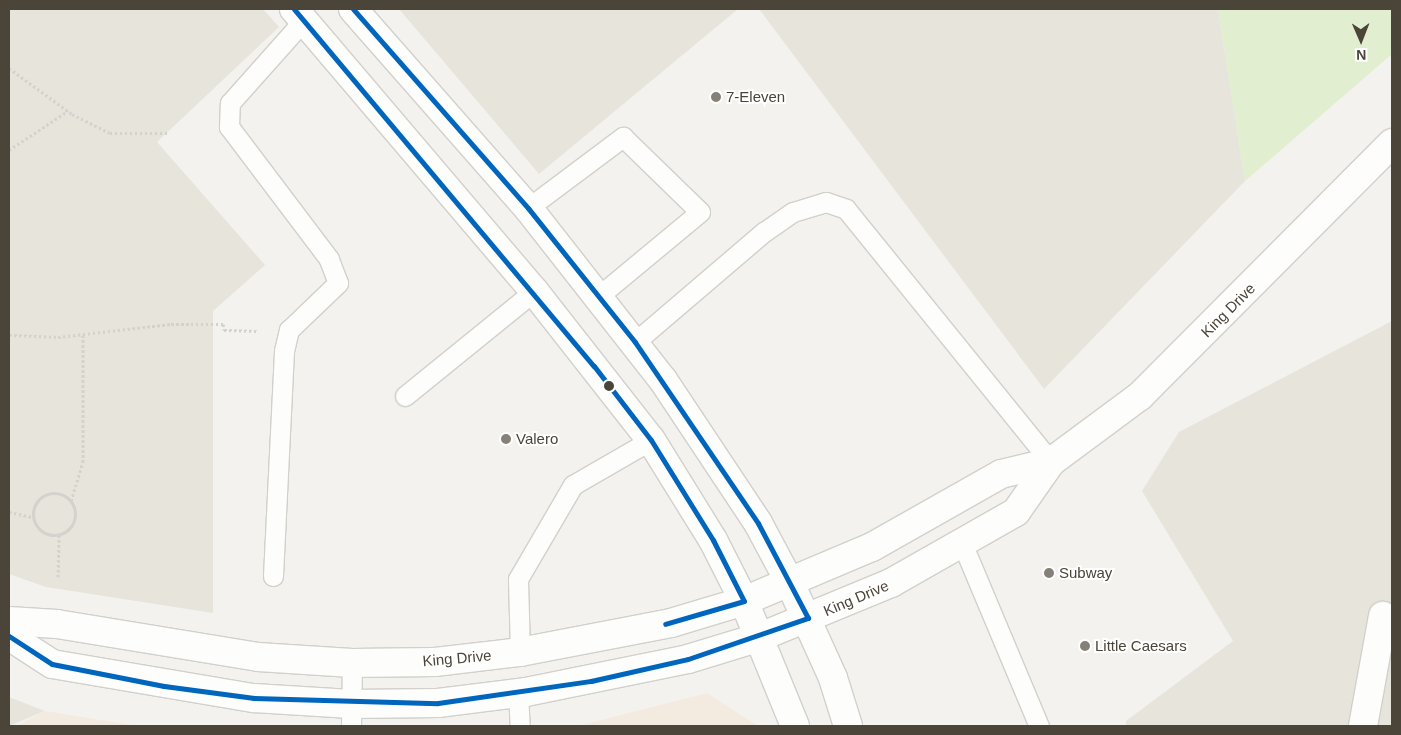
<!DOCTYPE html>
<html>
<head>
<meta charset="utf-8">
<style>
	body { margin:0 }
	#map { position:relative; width:1401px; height:735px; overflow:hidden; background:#f4f2ee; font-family:Arial,sans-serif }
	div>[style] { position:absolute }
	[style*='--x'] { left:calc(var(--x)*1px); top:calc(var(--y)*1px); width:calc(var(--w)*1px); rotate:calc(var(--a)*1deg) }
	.residential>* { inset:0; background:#e7e4dc }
	.commercial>* { inset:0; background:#f3ebdf }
	.green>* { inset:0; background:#e1eecf }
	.path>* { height:3px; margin-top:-1.5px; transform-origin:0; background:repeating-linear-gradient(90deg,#d3d2cc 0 2.5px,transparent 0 5px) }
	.path>.ring { margin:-1.5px; padding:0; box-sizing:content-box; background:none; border:3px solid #d3d2cc; border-radius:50% }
	.roads { filter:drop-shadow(1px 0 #d2d0cb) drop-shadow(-1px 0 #d2d0cb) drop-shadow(0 1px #d2d0cb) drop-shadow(0 -1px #d2d0cb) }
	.service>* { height:19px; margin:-9.5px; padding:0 9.5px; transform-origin:9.5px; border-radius:9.5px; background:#fdfdfc }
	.minor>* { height:28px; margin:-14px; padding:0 14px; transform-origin:14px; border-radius:14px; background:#fdfdfc }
	.tertiary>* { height:28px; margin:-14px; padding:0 14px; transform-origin:14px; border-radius:14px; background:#fdfdfc }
	.bus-1>* { height:5px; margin:-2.5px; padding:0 2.5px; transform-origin:2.5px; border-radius:2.5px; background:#0065bd }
	.dots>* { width:14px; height:14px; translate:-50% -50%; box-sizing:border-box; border:2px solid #fff; border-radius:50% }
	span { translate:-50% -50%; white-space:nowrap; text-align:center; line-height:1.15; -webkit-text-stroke:4px #fff; paint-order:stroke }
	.poi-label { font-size:15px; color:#4b4439 }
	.left { translate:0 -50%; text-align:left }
	.street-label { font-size:15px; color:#4b4439 }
	.frame { position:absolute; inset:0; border:10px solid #4b4439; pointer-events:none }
	.north { position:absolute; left:1336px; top:15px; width:50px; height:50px; -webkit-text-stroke:4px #fff; paint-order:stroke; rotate:179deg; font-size:14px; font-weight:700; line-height:20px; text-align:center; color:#4b4439 }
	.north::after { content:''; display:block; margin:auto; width:18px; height:22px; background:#4b4439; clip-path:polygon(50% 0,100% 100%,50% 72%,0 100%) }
</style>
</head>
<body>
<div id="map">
	<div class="residential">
		<div style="clip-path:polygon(9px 9px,263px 9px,279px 27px,157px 142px,265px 265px,213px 311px,213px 613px,46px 587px,9px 574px)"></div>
		<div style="clip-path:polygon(399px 9px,738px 9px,539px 174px)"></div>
		<div style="clip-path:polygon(759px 9px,1218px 9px,1245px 181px,1044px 389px)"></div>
		<div style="clip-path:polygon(1392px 321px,1392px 726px,1126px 726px,1126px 721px,1233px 641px,1142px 491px,1179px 432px)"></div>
		<div style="clip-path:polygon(9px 697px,45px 711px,9px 726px)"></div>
	</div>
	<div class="commercial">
		<div style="clip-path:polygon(707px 693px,758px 726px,578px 726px)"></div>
		<div style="clip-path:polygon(45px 711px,138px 726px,17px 726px)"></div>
	</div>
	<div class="green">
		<div style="clip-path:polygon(1218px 9px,1392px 9px,1392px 54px,1245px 181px)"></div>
	</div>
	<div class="path">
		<div style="--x:9;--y:68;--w:78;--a:36.1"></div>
		<div style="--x:72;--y:114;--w:42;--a:26.6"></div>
		<div style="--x:110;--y:133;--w:60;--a:0"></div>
		<div style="--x:9;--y:150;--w:71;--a:-33.5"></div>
		<div style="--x:9;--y:335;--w:49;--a:2.3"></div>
		<div style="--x:58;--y:337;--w:114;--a:-6.6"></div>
		<div style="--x:171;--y:324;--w:52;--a:0"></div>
		<div style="--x:223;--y:324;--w:6;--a:81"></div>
		<div style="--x:224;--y:330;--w:33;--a:2"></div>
		<div class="ring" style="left:33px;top:493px;width:39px;height:39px"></div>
		<div style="--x:71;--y:501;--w:41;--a:-72.9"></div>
		<div style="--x:83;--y:462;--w:127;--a:-90"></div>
		<div style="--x:9;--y:512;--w:24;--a:12"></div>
		<div style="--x:58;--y:577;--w:42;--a:-88.6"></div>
	</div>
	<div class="roads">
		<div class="service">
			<div style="--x:528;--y:208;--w:119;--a:-36.8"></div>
			<div style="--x:623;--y:137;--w:107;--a:44.2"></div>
			<div style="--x:700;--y:212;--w:130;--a:140.3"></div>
			<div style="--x:635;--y:342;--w:170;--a:-40.5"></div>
			<div style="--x:764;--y:232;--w:35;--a:-35"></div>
			<div style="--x:793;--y:212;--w:34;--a:-17"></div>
			<div style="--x:826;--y:202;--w:21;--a:19"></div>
			<div style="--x:846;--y:209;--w:326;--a:51"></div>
			<div style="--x:405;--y:396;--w:166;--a:-39.1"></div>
			<div style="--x:962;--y:543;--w:199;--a:67.2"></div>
			<div style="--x:273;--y:576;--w:225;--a:-87.2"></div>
			<div style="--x:284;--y:351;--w:22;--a:-77"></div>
			<div style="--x:289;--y:330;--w:68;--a:-43.8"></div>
			<div style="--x:338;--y:283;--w:26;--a:-111"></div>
			<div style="--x:329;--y:259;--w:166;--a:-127.1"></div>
			<div style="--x:229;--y:127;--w:24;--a:-88"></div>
			<div style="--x:230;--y:103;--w:111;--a:-48.3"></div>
			<div style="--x:520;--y:652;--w:73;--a:-91.6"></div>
			<div style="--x:518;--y:579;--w:109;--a:-59.7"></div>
			<div style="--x:573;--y:485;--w:90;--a:-30"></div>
			<div style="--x:518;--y:693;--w:33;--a:87"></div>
			<div style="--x:351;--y:726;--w:63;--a:-89.1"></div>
		</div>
		<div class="minor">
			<div style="--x:1363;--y:726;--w:112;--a:-79.7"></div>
		</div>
		<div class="tertiary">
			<div style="--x:294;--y:9;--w:370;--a:49.6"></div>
			<div style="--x:534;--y:291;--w:189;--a:51.9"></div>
			<div style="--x:651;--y:440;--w:118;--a:58.2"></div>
			<div style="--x:713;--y:540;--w:68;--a:63.1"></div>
			<div style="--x:744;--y:601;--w:135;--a:67.8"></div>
			<div style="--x:353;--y:9;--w:265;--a:48.7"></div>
			<div style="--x:528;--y:208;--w:219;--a:51.9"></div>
			<div style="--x:663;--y:380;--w:172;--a:56.4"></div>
			<div style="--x:758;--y:523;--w:68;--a:61.9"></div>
			<div style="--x:790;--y:583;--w:104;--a:65.6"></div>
			<div style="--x:833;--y:678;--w:50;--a:72.6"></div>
			<div style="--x:9;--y:621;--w:48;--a:3.6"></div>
			<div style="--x:57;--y:624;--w:204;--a:9.3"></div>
			<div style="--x:258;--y:657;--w:94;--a:3.7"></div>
			<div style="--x:352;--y:663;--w:83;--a:-0.7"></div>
			<div style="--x:435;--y:662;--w:86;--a:-6.7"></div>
			<div style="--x:520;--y:652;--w:154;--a:-10.9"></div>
			<div style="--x:671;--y:623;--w:76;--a:-16.8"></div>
			<div style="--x:744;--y:601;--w:139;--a:-22.9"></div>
			<div style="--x:872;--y:547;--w:148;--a:-29.5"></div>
			<div style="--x:1001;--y:474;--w:51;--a:-13.5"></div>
			<div style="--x:9;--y:636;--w:51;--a:33.1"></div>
			<div style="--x:52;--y:664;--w:205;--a:9.6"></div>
			<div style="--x:254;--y:698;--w:97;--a:3.5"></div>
			<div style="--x:351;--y:704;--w:87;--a:-0.7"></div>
			<div style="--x:438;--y:703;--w:89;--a:-7.1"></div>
			<div style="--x:526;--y:692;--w:165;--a:-11.5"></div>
			<div style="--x:688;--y:659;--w:75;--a:-17"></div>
			<div style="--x:760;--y:637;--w:142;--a:-22.4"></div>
			<div style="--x:891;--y:583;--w:144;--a:-29.6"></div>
			<div style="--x:1016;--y:512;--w:61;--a:-55"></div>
			<div style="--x:1051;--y:462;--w:111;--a:-36.6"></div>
			<div style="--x:1140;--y:396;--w:357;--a:-45.1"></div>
		</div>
	</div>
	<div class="bus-1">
		<div style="--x:294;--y:9;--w:466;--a:50"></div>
		<div style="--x:594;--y:366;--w:93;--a:52.4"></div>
		<div style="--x:651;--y:440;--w:118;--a:58.2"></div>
		<div style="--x:713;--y:540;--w:68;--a:63.1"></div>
		<div style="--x:744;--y:601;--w:82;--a:163.8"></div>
		<div style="--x:9;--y:636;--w:51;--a:33.1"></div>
		<div style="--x:52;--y:664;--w:114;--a:11.1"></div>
		<div style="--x:164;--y:686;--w:91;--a:7.6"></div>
		<div style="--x:254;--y:698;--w:184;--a:1.6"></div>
		<div style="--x:438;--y:703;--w:155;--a:-8.2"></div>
		<div style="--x:591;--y:681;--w:99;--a:-12.8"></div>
		<div style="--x:688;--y:659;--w:127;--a:-18.9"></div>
		<div style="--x:808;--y:618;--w:107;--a:-117.8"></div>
		<div style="--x:758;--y:523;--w:219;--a:-124.2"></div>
		<div style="--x:635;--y:342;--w:171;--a:-128.6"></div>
		<div style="--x:528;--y:208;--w:265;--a:-131.3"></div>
	</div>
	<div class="dots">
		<div style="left:716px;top:97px;background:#868178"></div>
		<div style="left:609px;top:386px;background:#4b4439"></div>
		<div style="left:506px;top:439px;background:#868178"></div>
		<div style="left:1049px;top:573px;background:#868178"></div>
		<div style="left:1085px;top:646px;background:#868178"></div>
	</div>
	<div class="poi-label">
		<span class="left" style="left:726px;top:97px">7-Eleven</span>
		<span class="left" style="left:516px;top:439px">Valero</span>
		<span class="left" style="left:1059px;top:573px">Subway</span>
		<span class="left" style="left:1095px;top:646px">Little Caesars</span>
	</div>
	<div class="street-label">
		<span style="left:1228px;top:310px;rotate:-45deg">King Drive</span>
		<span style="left:856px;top:598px;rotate:-23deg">King Drive</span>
		<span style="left:457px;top:658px;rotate:-5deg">King Drive</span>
	</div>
	<div class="frame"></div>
	<div class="north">N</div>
</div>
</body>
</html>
